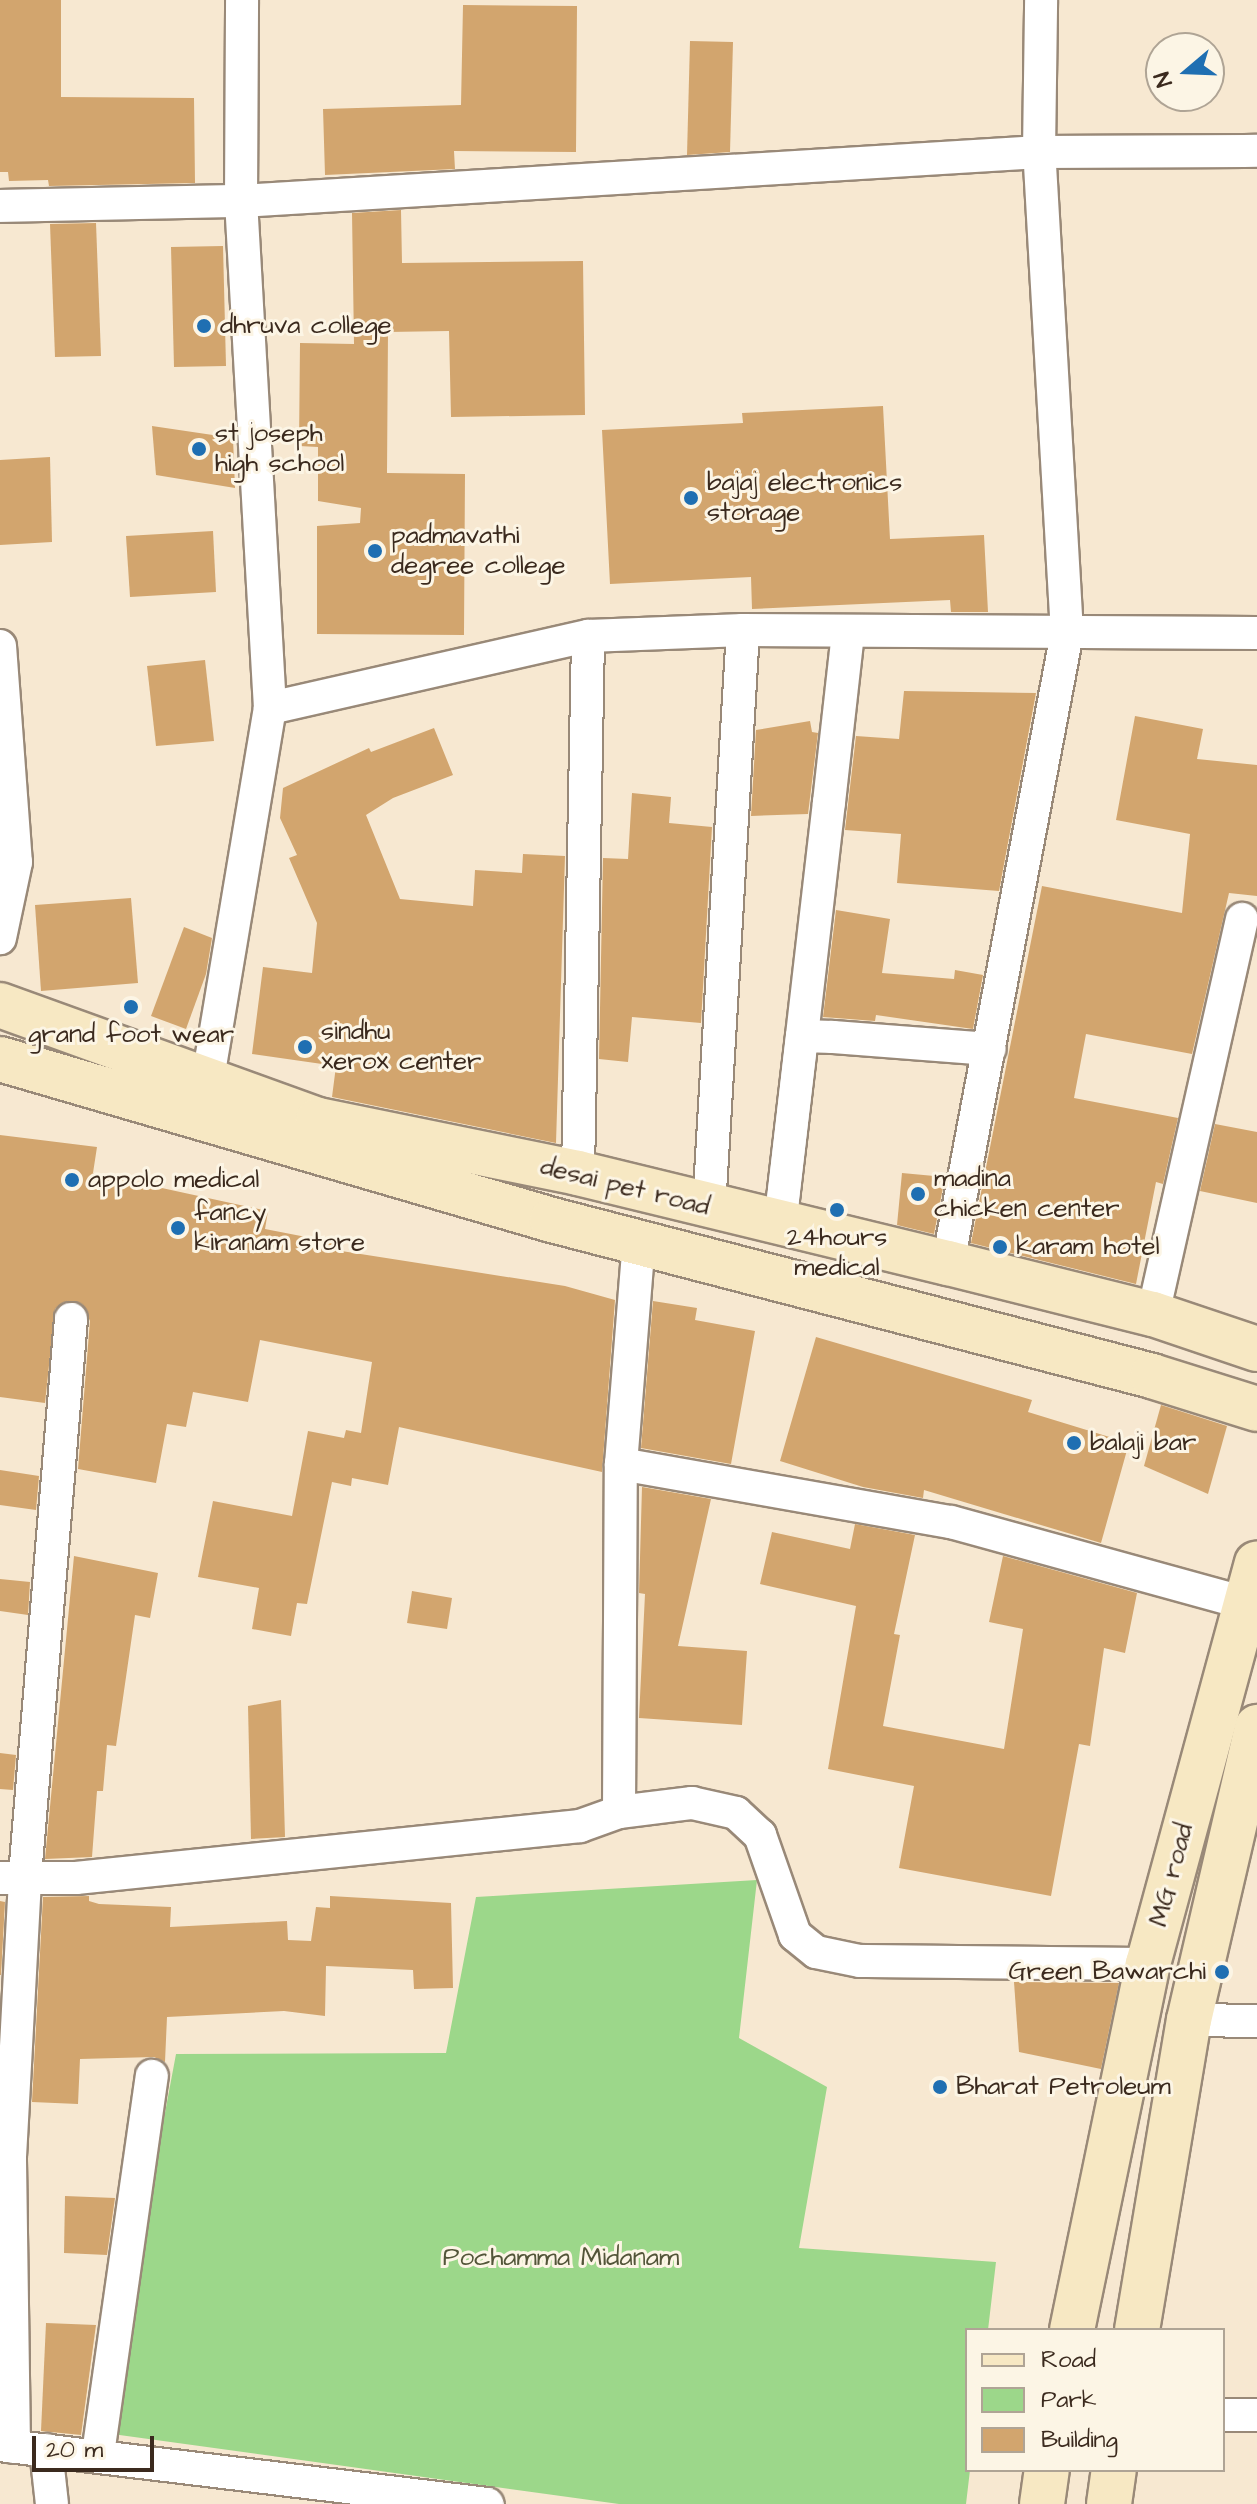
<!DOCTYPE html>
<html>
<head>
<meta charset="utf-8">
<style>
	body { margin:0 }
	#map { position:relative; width:1257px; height:2504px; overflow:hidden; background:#f7e8d1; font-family:"Architects Daughter",sans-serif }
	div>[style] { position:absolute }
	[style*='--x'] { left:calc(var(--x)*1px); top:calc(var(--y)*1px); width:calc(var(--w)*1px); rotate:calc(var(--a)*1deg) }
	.green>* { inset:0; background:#9cd78a }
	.building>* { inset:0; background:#d2a56e }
	.roads { filter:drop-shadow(2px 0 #998978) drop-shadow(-2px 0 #998978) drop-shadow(0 2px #998978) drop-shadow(0 -2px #998978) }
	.street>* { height:32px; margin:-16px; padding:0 16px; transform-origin:16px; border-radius:16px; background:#fff }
	.secondary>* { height:44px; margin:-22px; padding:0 22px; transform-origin:22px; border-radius:22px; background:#f7e8c3 }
	.dots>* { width:22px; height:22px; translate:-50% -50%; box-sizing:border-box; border:4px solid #fcf5e5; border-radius:50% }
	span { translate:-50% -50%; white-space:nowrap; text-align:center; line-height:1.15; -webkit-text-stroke:6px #fcf5e5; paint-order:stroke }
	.poi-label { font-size:26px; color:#3b2a1e }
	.left { translate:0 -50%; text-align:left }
	.right { translate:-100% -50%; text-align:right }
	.street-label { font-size:26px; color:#3b2a1e }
	.park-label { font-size:26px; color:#535539 }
	.legend { position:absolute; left:965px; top:2328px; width:260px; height:144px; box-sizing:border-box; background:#fcf5e5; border:2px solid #afa495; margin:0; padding:10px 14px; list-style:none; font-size:24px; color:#3b2a1e }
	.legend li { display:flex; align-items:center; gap:16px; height:40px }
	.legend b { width:40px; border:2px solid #afa495 }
	.north { position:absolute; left:1145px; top:32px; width:80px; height:80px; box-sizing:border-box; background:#fcf5e5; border:2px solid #afa495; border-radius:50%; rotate:251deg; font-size:22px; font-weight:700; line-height:32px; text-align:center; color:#3b2a1e }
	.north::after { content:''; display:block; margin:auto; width:28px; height:36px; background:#1f6fb2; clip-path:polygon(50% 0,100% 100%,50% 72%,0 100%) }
	.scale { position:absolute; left:32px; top:2436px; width:122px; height:36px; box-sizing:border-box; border:4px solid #3b2a1e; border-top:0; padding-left:10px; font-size:24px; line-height:28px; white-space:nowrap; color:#3b2a1e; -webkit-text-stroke:6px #fcf5e5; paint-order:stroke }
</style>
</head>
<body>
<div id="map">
	<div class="green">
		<div style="clip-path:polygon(757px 1880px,739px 2038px,827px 2087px,799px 2248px,996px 2262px,988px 2330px,967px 2330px,970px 2470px,966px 2504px,619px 2504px,105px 2433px,176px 2054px,446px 2053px,476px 1897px)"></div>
	</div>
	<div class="building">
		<div style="clip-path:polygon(0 0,61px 0,61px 97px,194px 98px,195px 183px,49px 186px,48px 180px,9px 181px,8px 172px,0 172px)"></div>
		<div style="clip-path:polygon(463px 5px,577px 6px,576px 152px,454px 151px,455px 169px,325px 175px,323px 109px,461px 105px)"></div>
		<div style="clip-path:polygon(690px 41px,733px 42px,730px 152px,687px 155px)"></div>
		<div style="clip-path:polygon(401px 210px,402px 263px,583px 261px,585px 415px,451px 417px,449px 331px,388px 332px,387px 473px,465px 474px,464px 635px,317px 634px,317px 526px,360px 523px,361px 508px,318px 501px,318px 447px,299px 446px,300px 343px,354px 344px,352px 213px)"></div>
		<div style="clip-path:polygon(96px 223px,101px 356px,55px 357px,50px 224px)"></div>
		<div style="clip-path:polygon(223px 246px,226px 366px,174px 367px,171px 247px)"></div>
		<div style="clip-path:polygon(883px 406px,890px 539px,984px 535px,988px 612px,951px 612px,950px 600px,752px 609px,751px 577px,610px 584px,602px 430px,743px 423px,742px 413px)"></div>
		<div style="clip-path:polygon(152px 426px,233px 438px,235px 488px,156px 475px)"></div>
		<div style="clip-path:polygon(50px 457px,52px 542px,0 545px,0 460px)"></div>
		<div style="clip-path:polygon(213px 531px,216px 592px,130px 597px,126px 536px)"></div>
		<div style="clip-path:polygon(205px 660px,214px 741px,156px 746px,147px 666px)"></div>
		<div style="clip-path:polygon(904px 691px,1036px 693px,999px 891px,897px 883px,901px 834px,845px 830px,856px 736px,899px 739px)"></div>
		<div style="clip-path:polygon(1135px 716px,1203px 729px,1197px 759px,1257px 765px,1257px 896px,1229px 893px,1192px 1054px,1086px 1034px,1074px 1098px,1178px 1118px,1163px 1184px,1156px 1182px,1136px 1284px,971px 1243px,1042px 886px,1182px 913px,1190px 834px,1116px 820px)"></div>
		<div style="clip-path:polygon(810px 721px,812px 732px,818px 733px,808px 814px,751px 816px,756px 730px)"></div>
		<div style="clip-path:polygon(434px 728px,453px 775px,393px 798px,366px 815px,400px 899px,473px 906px,475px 870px,522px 873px,523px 854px,565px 856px,556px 1143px,332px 1097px,336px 1066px,252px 1054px,263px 967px,312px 973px,317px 923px,289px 858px,297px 855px,280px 818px,283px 788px,369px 748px,371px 752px)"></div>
		<div style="clip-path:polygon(632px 793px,671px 797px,669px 823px,712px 827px,701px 1023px,632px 1017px,628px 1062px,599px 1059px,603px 858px,628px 859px)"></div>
		<div style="clip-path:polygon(131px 898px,138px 983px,41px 991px,35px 905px)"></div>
		<div style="clip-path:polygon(836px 910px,890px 919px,882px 973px,954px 979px,955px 970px,983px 975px,973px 1029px,876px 1015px,875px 1021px,823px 1017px)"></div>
		<div style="clip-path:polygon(184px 927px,212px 938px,206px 974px,186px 1029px,151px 1016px)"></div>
		<div style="clip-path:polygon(1215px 1124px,1257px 1132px,1257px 1203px,1200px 1191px)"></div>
		<div style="clip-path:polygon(0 1135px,97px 1147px,93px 1173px,268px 1211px,265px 1229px,337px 1243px,335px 1250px,565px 1286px,615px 1300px,602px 1472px,399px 1427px,388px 1485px,352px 1478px,351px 1486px,332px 1482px,307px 1604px,297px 1603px,291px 1636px,252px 1629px,259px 1588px,198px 1577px,213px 1501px,292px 1516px,308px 1431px,344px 1438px,346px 1430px,361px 1433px,372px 1362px,260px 1340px,248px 1402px,193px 1392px,186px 1427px,167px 1424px,156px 1483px,78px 1469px,90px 1321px,82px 1304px,64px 1302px,55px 1309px,45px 1403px,0 1397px)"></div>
		<div style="clip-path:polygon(902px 1173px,945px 1177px,934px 1234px,897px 1225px)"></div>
		<div style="clip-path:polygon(653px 1301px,697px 1308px,695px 1320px,755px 1331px,731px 1464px,641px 1448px)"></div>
		<div style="clip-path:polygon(816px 1337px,1032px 1400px,1028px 1412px,1129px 1443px,1101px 1543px,924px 1490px,923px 1498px,863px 1487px,780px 1461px)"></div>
		<div style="clip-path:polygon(1161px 1405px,1227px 1426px,1208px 1494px,1144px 1466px)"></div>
		<div style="clip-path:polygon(0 1470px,39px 1476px,36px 1510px,0 1505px)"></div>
		<div style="clip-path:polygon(642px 1487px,711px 1499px,678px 1646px,747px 1651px,742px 1725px,639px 1718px,645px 1594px,639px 1593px)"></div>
		<div style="clip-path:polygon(855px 1524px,915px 1535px,894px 1634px,900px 1635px,883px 1726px,1004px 1749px,1023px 1629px,989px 1622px,1003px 1556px,1137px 1593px,1125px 1653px,1104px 1648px,1090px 1746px,1079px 1744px,1051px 1896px,899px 1868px,914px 1786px,828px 1769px,856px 1606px,760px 1584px,772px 1532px,850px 1549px)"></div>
		<div style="clip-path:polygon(74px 1556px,158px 1573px,150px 1618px,135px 1615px,116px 1746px,107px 1745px,103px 1791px,97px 1791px,92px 1857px,45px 1859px)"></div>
		<div style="clip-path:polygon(0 1579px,30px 1582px,28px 1615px,0 1611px)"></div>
		<div style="clip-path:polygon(412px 1591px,452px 1598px,447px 1629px,407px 1623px)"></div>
		<div style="clip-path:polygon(281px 1700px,285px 1837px,251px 1839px,248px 1706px)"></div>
		<div style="clip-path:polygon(0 1753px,16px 1755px,13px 1790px,0 1789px)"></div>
		<div style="clip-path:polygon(89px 1896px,89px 1901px,99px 1904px,171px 1907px,170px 1927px,287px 1921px,288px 1940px,311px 1941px,316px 1907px,330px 1908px,330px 1896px,451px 1903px,453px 1988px,414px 1989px,413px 1970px,326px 1966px,325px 2016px,284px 2011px,167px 2017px,165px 2062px,154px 2057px,80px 2059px,78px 2104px,32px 2102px,43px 1897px)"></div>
		<div style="clip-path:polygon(0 1901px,5px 1902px,1px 1975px,0 1975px)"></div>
		<div style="clip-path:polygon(1014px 1982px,1119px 1983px,1101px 2069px,1019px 2052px)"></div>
		<div style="clip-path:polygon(65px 2196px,115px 2198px,107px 2255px,64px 2253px)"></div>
		<div style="clip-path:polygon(46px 2323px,96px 2325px,81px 2435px,41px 2431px)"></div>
	</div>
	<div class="roads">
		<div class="street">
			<div style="--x:0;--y:206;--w:241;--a:-1.2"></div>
			<div style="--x:241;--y:201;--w:800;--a:-3.51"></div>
			<div style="--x:1039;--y:152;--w:218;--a:-0.3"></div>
			<div style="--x:848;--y:633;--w:170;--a:96.4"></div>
			<div style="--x:829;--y:802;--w:425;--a:96.6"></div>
			<div style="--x:780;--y:1224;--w:189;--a:-83.3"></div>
			<div style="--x:802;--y:1036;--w:31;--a:2"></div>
			<div style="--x:833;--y:1037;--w:157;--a:4.4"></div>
			<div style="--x:0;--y:646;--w:217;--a:85.8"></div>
			<div style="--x:16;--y:862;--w:78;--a:101.9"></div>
			<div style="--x:270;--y:708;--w:326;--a:-12.8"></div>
			<div style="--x:588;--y:636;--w:155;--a:-2.2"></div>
			<div style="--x:743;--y:630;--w:514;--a:0.33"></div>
			<div style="--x:204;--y:1102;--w:399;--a:-80.5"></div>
			<div style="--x:270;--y:708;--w:508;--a:-93.27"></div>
			<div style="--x:241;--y:201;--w:201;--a:-89.7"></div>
			<div style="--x:578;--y:1173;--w:537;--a:-88.93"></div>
			<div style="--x:709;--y:1208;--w:579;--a:-86.63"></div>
			<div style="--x:948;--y:1263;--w:641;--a:-79.3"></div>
			<div style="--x:1067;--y:633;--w:482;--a:-93.3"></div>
			<div style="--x:1039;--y:152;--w:152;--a:-89.2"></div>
			<div style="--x:1153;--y:1314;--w:405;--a:-77.3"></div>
			<div style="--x:621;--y:1464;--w:335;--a:10"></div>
			<div style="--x:951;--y:1522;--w:306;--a:15.4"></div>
			<div style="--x:619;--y:1812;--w:74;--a:-7"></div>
			<div style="--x:692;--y:1803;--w:45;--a:12.8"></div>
			<div style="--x:736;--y:1813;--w:33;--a:43"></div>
			<div style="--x:760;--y:1835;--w:106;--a:70.7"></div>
			<div style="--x:795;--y:1935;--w:27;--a:39"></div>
			<div style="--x:816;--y:1952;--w:45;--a:11.6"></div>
			<div style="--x:860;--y:1961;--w:288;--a:0.6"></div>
			<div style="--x:0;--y:1878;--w:76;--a:0"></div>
			<div style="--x:76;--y:1878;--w:507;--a:-5.89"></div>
			<div style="--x:580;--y:1826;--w:41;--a:-19.7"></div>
			<div style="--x:619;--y:1812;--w:348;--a:-89.7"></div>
			<div style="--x:621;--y:1464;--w:224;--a:-85.4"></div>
			<div style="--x:1189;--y:2020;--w:68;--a:0.8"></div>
			<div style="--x:1223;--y:2415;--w:34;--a:0"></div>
			<div style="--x:0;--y:2445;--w:491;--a:6.9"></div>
			<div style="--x:14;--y:2447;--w:290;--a:-90.8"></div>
			<div style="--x:10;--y:2157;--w:281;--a:-86.9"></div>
			<div style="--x:25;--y:1876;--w:559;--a:-85.28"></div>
			<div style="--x:46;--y:2450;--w:54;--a:83.7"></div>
			<div style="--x:98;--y:2454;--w:382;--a:-81.9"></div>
		</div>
		<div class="secondary">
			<div style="--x:0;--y:1005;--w:338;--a:19.9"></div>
			<div style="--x:318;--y:1120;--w:265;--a:11.5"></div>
			<div style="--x:578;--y:1173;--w:381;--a:13.7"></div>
			<div style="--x:948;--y:1263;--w:211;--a:14"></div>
			<div style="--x:1153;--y:1314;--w:110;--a:18.6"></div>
			<div style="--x:0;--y:1059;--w:575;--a:16.26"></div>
			<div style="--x:552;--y:1220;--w:620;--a:14.57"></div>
			<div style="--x:1152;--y:1376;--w:110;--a:17.4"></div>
			<div style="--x:1072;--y:2330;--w:374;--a:-78.3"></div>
			<div style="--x:1148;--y:1964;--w:415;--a:-74.8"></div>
			<div style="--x:1137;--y:2330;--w:314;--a:-80.5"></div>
			<div style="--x:1189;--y:2020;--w:301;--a:-76.9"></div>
			<div style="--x:1042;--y:2504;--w:34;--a:-82"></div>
			<div style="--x:1109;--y:2504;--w:34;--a:-82"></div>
		</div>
	</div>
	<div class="dots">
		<div style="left:204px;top:326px;background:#1f6fb2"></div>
		<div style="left:199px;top:449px;background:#1f6fb2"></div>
		<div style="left:691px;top:498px;background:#1f6fb2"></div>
		<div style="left:375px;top:551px;background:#1f6fb2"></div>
		<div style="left:131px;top:1007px;background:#1f6fb2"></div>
		<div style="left:305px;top:1047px;background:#1f6fb2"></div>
		<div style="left:72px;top:1180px;background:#1f6fb2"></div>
		<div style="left:918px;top:1194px;background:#1f6fb2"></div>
		<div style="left:837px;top:1210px;background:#1f6fb2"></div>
		<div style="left:178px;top:1228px;background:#1f6fb2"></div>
		<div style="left:1000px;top:1247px;background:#1f6fb2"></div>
		<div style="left:1074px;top:1443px;background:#1f6fb2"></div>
		<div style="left:1222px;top:1972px;background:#1f6fb2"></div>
		<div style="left:940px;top:2087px;background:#1f6fb2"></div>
	</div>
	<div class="poi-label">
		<span class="left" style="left:220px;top:326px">dhruva college</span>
		<span class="left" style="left:215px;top:449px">st joseph<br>high school</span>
		<span class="left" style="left:707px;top:498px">bajaj electronics<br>storage</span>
		<span class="left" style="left:391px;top:551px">padmavathi<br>degree college</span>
		<span class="left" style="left:321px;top:1047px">sindhu<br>xerox center</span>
		<span style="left:131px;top:1035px">grand foot wear</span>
		<span class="left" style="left:934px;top:1194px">madina<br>chicken center</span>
		<span class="left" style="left:88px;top:1180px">appolo medical</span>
		<span class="left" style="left:194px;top:1228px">fancy<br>kiranam store</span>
		<span style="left:837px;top:1253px">24hours<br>medical</span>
		<span class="left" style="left:1016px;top:1247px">karam hotel</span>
		<span class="left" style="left:1090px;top:1443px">balaji bar</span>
		<span class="right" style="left:1206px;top:1972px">Green Bawarchi</span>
		<span class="left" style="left:956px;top:2087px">Bharat Petroleum</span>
	</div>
	<div class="street-label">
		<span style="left:625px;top:1187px;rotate:14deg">desai pet road</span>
		<span style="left:1172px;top:1875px;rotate:-75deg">MG road</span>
	</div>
	<div class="park-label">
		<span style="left:561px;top:2258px">Pochamma Midanam</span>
	</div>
	<ul class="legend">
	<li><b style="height:10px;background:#f7e8c3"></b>Road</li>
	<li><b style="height:22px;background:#9cd78a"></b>Park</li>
	<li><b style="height:22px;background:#d2a56e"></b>Building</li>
	</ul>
	<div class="north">N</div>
	<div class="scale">20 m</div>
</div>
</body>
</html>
